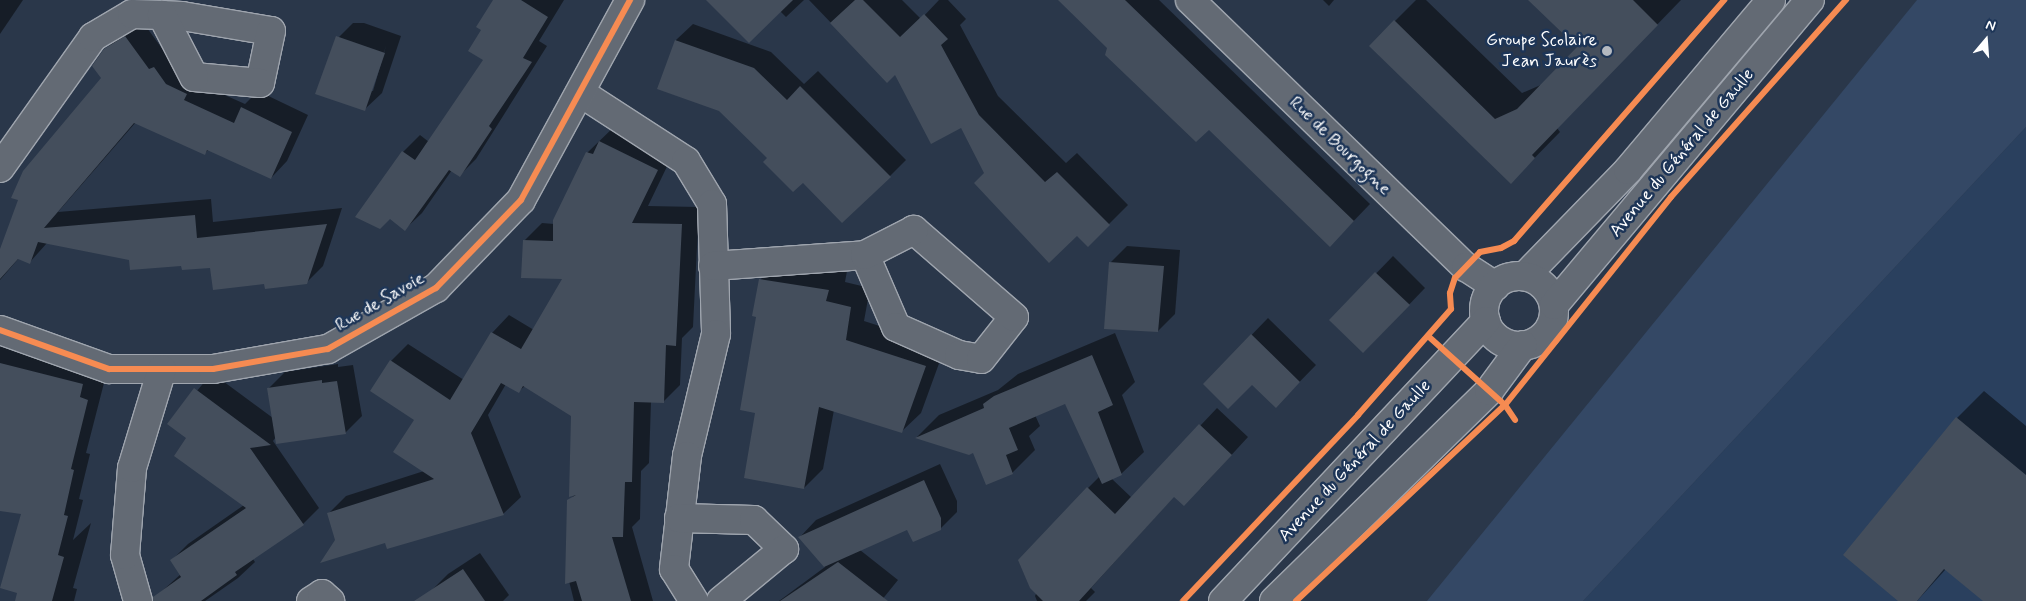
<!DOCTYPE html>
<html>
<head>
<meta charset="utf-8">
<style>
	body { margin:0 }
	#map { position:relative; width:2026px; height:601px; overflow:hidden; background:#2a374a; font-family:Mynerve,sans-serif }
	div>[style] { position:absolute }
	[style*='--x'] { left:calc(var(--x)*1px); top:calc(var(--y)*1px); width:calc(var(--w)*1px); rotate:calc(var(--a)*1deg) }
	.built>* { inset:0; background:#2a405e }
	.green>* { inset:0; background:#344865 }
	.shadow>* { inset:0; background:#0007 }
	.building>* { inset:0; background:#444e5c }
	.roads { filter:drop-shadow(1px 0 #9fa5ae) drop-shadow(-1px 0 #9fa5ae) drop-shadow(0 1px #9fa5ae) drop-shadow(0 -1px #9fa5ae) }
	.minor>* { height:28px; margin:-14px; padding:0 14px; transform-origin:14px; border-radius:14px; background:#636a74 }
	.major>* { height:28px; margin:-14px; padding:0 14px; transform-origin:14px; border-radius:14px; background:#636a74 }
	.major>.ring { margin:-14px; padding:0; box-sizing:content-box; background:none; border:28px solid #636a74; border-radius:50% }
	.cycleway>* { height:6px; margin:-3px; padding:0 3px; transform-origin:3px; border-radius:3px; background:#f68b52 }
	.dots>* { width:14px; height:14px; translate:-50% -50%; box-sizing:border-box; border:2px solid #1d3557; border-radius:50% }
	span { translate:-50% -50%; white-space:nowrap; text-align:center; line-height:1.15; -webkit-text-stroke:5px #1d3557; paint-order:stroke }
	.poi-label { font-size:18px; color:#fff }
	.right { translate:-100% -50%; text-align:right }
	.street-label { font-size:18px; color:#fff }
	.north { position:absolute; left:1961px; top:15px; width:50px; height:50px; -webkit-text-stroke:4px #1d3557; paint-order:stroke; rotate:18deg; font-size:14px; font-weight:700; line-height:20px; text-align:center; color:#fff }
	.north::after { content:''; display:block; margin:auto; width:18px; height:22px; background:#fff; clip-path:polygon(50% 0,100% 100%,50% 72%,0 100%) }
</style>
</head>
<body>
<div id="map">
	<div class="built">
		<div style="clip-path:polygon(2026px 127px,2026px 601px,1583px 601px)"></div>
	</div>
	<div class="green">
		<div style="clip-path:polygon(1917px 0,2026px 0,2026px 127px,1583px 601px,1427px 601px)"></div>
	</div>
	<div class="shadow">
		<div style="clip-path:polygon(0 0,23px 0,0 34px)"></div>
		<div style="clip-path:polygon(495px 0,564px 0,539px 41px,547px 46px,476px 159px,459px 176px,452px 170px,422px 213px,405px 229px,390px 217px,403px 152px,420px 135px,429px 142px,485px 60px,483px 30px)"></div>
		<div style="clip-path:polygon(713px 0,804px 0,786px 17px,780px 11px)"></div>
		<div style="clip-path:polygon(809px 0,902px 0,921px 19px,939px 0,948px 0,966px 19px,960px 25px,998px 96px,1066px 163px,1077px 153px,1128px 205px,1088px 245px,1077px 234px,986px 173px,961px 127px,895px 73px,887px 81px)"></div>
		<div style="clip-path:polygon(1059px 0,1159px 0,1370px 204px,1346px 229px,1209px 128px,1109px 47px)"></div>
		<div style="clip-path:polygon(1323px 0,1334px 0,1329px 6px)"></div>
		<div style="clip-path:polygon(1416px 0,1426px 0,1522px 93px,1543px 84px,1579px 47px,1530px 0,1681px 0,1557px 128px,1560px 132px,1511px 182px,1370px 46px)"></div>
		<div style="clip-path:polygon(142px 21px,166px 54px,171px 52px,200px 84px,245px 104px,258px 91px,308px 115px,287px 161px,271px 178px,209px 149px,205px 153px,136px 122px,58px 212px,211px 199px,213px 222px,342px 208px,323px 266px,306px 283px,265px 282px,211px 266px,130px 259px,47px 243px,30px 262px,19px 258px,0 280px,0 253px,103px 79px,105px 50px,122px 33px)"></div>
		<div style="clip-path:polygon(evenodd,353px 23px,364px 23px,401px 36px,382px 93px,365px 109px,336px 40px,353px 23px,386px 46px,373px 91px,371px 91px,386px 46px)"></div>
		<div style="clip-path:polygon(693px 24px,771px 52px,804px 84px,818px 71px,906px 160px,890px 176px,769px 158px,719px 110px,659px 89px,676px 40px)"></div>
		<div style="clip-path:polygon(617px 124px,674px 152px,648px 206px,699px 207px,693px 327px,682px 338px,680px 385px,663px 402px,651px 402px,649px 463px,641px 471px,640px 519px,632px 527px,653px 601px,574px 601px,567px 573px,569px 501px,576px 493px,573px 416px,525px 386px,519px 391px,506px 384px,488px 415px,521px 497px,503px 514px,386px 542px,337px 540px,328px 514px,346px 496px,424px 471px,416px 419px,391px 361px,408px 344px,464px 380px,492px 333px,509px 315px,534px 330px,564px 278px,524px 241px,542px 223px,554px 224px,588px 152px)"></div>
		<div style="clip-path:polygon(1127px 246px,1180px 250px,1175px 314px,1158px 331px,1110px 263px)"></div>
		<div style="clip-path:polygon(1393px 256px,1425px 288px,1380px 335px,1331px 320px)"></div>
		<div style="clip-path:polygon(779px 260px,847px 271px,845px 282px,870px 288px,864px 321px,945px 347px,921px 413px,901px 432px,834px 410px,823px 469px,804px 488px,757px 412px,760px 280px)"></div>
		<div style="clip-path:polygon(1268px 318px,1316px 365px,1276px 406px,1252px 383px,1204px 384px)"></div>
		<div style="clip-path:polygon(1115px 333px,1135px 382px,1122px 395px,1144px 452px,1121px 474px,1111px 478px,1132px 498px,1217px 408px,1248px 437px,1201px 488px,1175px 495px,1091px 588px,1095px 592px,1086px 601px,1037px 601px,1035px 596px,1088px 488px,1100px 476px,1065px 403px,1035px 415px,1040px 426px,1029px 436px,1035px 450px,1012px 473px,974px 452px,968px 454px,917px 437px,939px 415px,998px 390px,1018px 374px)"></div>
		<div style="clip-path:polygon(0 338px,99px 368px,95px 380px,104px 383px,86px 453px,90px 454px,79px 499px,83px 500px,73px 540px,91px 523px,73px 588px,77px 589px,74px 601px,24px 601px,26px 502px,0 423px)"></div>
		<div style="clip-path:polygon(338px 364px,338px 367px,353px 365px,362px 416px,345px 433px,276px 437px,273px 441px,319px 508px,303px 524px,253px 559px,255px 562px,238px 578px,205px 601px,168px 601px,161px 592px,181px 574px,172px 560px,188px 544px,244px 505px,188px 438px,169px 424px,212px 373px,273px 418px,268px 389px,285px 372px)"></div>
		<div style="clip-path:polygon(1984px 391px,2026px 426px,2026px 601px,1985px 601px,1946px 569px,1917px 601px,1900px 601px,1957px 418px)"></div>
		<div style="clip-path:polygon(940px 464px,957px 501px,957px 512px,940px 529px,908px 528px,860px 550px,898px 580px,881px 601px,779px 601px,825px 567px,800px 537px,816px 520px)"></div>
		<div style="clip-path:polygon(480px 553px,509px 595px,503px 601px,438px 601px,431px 591px,448px 574px)"></div>
	</div>
	<div class="building">
		<div style="clip-path:polygon(493px 0,521px 0,548px 17px,523px 58px,532px 62px,489px 126px,492px 129px,460px 177px,449px 170px,405px 231px,390px 219px,380px 229px,355px 217px,402px 151px,415px 160px,483px 60px,468px 51px,481px 30px,476px 27px)"></div>
		<div style="clip-path:polygon(706px 0,793px 0,749px 43px)"></div>
		<div style="clip-path:polygon(855px 0,863px 0,900px 37px,924px 14px,948px 39px,941px 45px,979px 115px,1045px 182px,1057px 172px,1110px 225px,1088px 247px,1077px 236px,1049px 263px,974px 183px,984px 173px,961px 128px,931px 144px,895px 75px,887px 83px,830px 23px)"></div>
		<div style="clip-path:polygon(1058px 0,1125px 0,1354px 221px,1330px 247px,1209px 130px,1196px 142px,1105px 55px,1107px 48px)"></div>
		<div style="clip-path:polygon(1528px 0,1633px 0,1658px 25px,1532px 155px,1535px 158px,1511px 184px,1369px 46px,1394px 20px,1495px 119px,1517px 109px,1577px 47px)"></div>
		<div style="clip-path:polygon(125px 36px,149px 69px,154px 67px,166px 84px,187px 94px,184px 100px,234px 123px,241px 107px,292px 132px,271px 179px,207px 150px,205px 155px,134px 123px,44px 228px,195px 215px,197px 238px,327px 224px,307px 284px,265px 289px,264px 284px,213px 290px,210px 268px,182px 270px,181px 266px,130px 270px,129px 260px,38px 242px,30px 264px,18px 259px,0 279px,0 249px,18px 200px,11px 198px,23px 171px,101px 78px,92px 66px,104px 49px)"></div>
		<div style="clip-path:polygon(336px 36px,385px 53px,365px 111px,315px 94px)"></div>
		<div style="clip-path:polygon(675px 40px,754px 68px,787px 100px,800px 86px,891px 177px,842px 223px,803px 183px,793px 192px,763px 162px,767px 158px,719px 111px,657px 89px)"></div>
		<div style="clip-path:polygon(599px 141px,658px 170px,632px 223px,682px 224px,676px 346px,666px 345px,664px 403px,634px 402px,632px 482px,625px 482px,623px 537px,612px 537px,631px 601px,582px 601px,576px 581px,565px 584px,567px 500px,576px 495px,569px 497px,571px 416px,523px 386px,519px 393px,501px 383px,471px 433px,504px 515px,387px 549px,385px 543px,320px 563px,335px 540px,327px 513px,434px 479px,393px 452px,414px 420px,370px 391px,390px 360px,450px 400px,491px 332px,521px 349px,562px 279px,521px 278px,523px 240px,553px 241px,553px 220px,586px 152px,593px 154px)"></div>
		<div style="clip-path:polygon(1109px 262px,1164px 266px,1158px 332px,1104px 329px)"></div>
		<div style="clip-path:polygon(1375px 272px,1410px 305px,1363px 353px,1329px 320px)"></div>
		<div style="clip-path:polygon(759px 279px,829px 290px,826px 301px,851px 307px,846px 340px,926px 366px,902px 433px,819px 407px,804px 489px,744px 478px,755px 413px,740px 410px,756px 317px,752px 316px)"></div>
		<div style="clip-path:polygon(1251px 334px,1300px 382px,1276px 408px,1252px 385px,1228px 409px,1203px 384px)"></div>
		<div style="clip-path:polygon(1092px 355px,1113px 405px,1098px 412px,1122px 475px,1102px 484px,1065px 404px,1009px 428px,1018px 450px,1006px 455px,1013px 474px,986px 485px,973px 453px,969px 455px,915px 438px,984px 408px,983px 404px,994px 396px)"></div>
		<div style="clip-path:polygon(0 363px,83px 384px,80px 397px,88px 400px,71px 469px,74px 470px,64px 515px,68px 516px,58px 555px,64px 557px,52px 601px,15px 601px,17px 593px,0 588px,21px 514px,0 511px)"></div>
		<div style="clip-path:polygon(322px 380px,322px 383px,337px 381px,346px 434px,276px 444px,267px 388px)"></div>
		<div style="clip-path:polygon(194px 388px,271px 445px,250px 448px,304px 525px,235px 572px,237px 575px,201px 601px,153px 601px,153px 597px,181px 577px,170px 560px,246px 508px,174px 456px,186px 438px,167px 424px)"></div>
		<div style="clip-path:polygon(1956px 417px,2026px 475px,2026px 601px,1983px 601px,1944px 569px,1917px 601px,1898px 601px,1843px 555px)"></div>
		<div style="clip-path:polygon(1199px 424px,1232px 455px,1184px 506px,1174px 497px,1079px 601px,1043px 601px,1030px 588px,1018px 560px,1087px 487px,1115px 514px)"></div>
		<div style="clip-path:polygon(924px 480px,941px 518px,941px 530px,913px 542px,907px 530px,824px 567px,798px 537px)"></div>
		<div style="clip-path:polygon(838px 562px,888px 601px,780px 601px)"></div>
		<div style="clip-path:polygon(463px 569px,485px 601px,414px 601px)"></div>
	</div>
	<div class="roads">
		<div class="minor">
			<div style="--x:1190;--y:0;--w:384;--a:44.1"></div>
			<div style="--x:1466;--y:267;--w:35;--a:33"></div>
			<div style="--x:581;--y:93;--w:125;--a:32.9"></div>
			<div style="--x:686;--y:161;--w:50;--a:58.8"></div>
			<div style="--x:712;--y:204;--w:130;--a:88.2"></div>
			<div style="--x:716;--y:334;--w:125;--a:103.4"></div>
			<div style="--x:687;--y:456;--w:114;--a:96.6"></div>
			<div style="--x:674;--y:569;--w:38;--a:58"></div>
			<div style="--x:0;--y:168;--w:161;--a:-54.6"></div>
			<div style="--x:93;--y:37;--w:45;--a:-30.5"></div>
			<div style="--x:132;--y:14;--w:30;--a:2"></div>
			<div style="--x:162;--y:15;--w:20;--a:3"></div>
			<div style="--x:182;--y:16;--w:90;--a:9.6"></div>
			<div style="--x:271;--y:31;--w:53;--a:101.9"></div>
			<div style="--x:260;--y:83;--w:66;--a:-174.8"></div>
			<div style="--x:194;--y:77;--w:70;--a:-117.3"></div>
			<div style="--x:713;--y:266;--w:152;--a:-4.1"></div>
			<div style="--x:865;--y:255;--w:78;--a:66.7"></div>
			<div style="--x:896;--y:327;--w:69;--a:24"></div>
			<div style="--x:959;--y:355;--w:22;--a:10"></div>
			<div style="--x:981;--y:359;--w:53;--a:-51.8"></div>
			<div style="--x:1014;--y:317;--w:133;--a:-139"></div>
			<div style="--x:914;--y:230;--w:55;--a:153"></div>
			<div style="--x:0;--y:330;--w:116;--a:19.7"></div>
			<div style="--x:109;--y:369;--w:104;--a:0"></div>
			<div style="--x:213;--y:369;--w:117;--a:-9.9"></div>
			<div style="--x:328;--y:349;--w:124;--a:-29.5"></div>
			<div style="--x:436;--y:288;--w:122;--a:-46"></div>
			<div style="--x:521;--y:200;--w:228;--a:-61.4"></div>
			<div style="--x:679;--y:518;--w:75;--a:1.5"></div>
			<div style="--x:754;--y:520;--w:42;--a:44"></div>
			<div style="--x:784;--y:549;--w:82;--a:140.5"></div>
			<div style="--x:138;--y:601;--w:48;--a:-105.8"></div>
			<div style="--x:125;--y:555;--w:87;--a:-85.4"></div>
			<div style="--x:132;--y:468;--w:103;--a:-73.1"></div>
			<div style="--x:311;--y:601;--w:13;--a:-32"></div>
			<div style="--x:322;--y:594;--w:11;--a:41"></div>
		</div>
		<div class="major">
			<div style="--x:1525;--y:276;--w:148;--a:-45.8"></div>
			<div style="--x:1628;--y:170;--w:222;--a:-49.9"></div>
			<div class="ring" style="left:1484px;top:276px;width:42px;height:42px"></div>
			<div style="--x:1554;--y:305;--w:398;--a:-50"></div>
			<div style="--x:1223;--y:601;--w:384;--a:-46.8"></div>
			<div style="--x:1274;--y:601;--w:301;--a:-44.3"></div>
			<div style="--x:1489;--y:391;--w:57;--a:-53.5"></div>
		</div>
	</div>
	<div class="cycleway">
		<div style="--x:0;--y:330;--w:116;--a:19.7"></div>
		<div style="--x:109;--y:369;--w:104;--a:0"></div>
		<div style="--x:213;--y:369;--w:117;--a:-9.9"></div>
		<div style="--x:328;--y:349;--w:124;--a:-29.5"></div>
		<div style="--x:436;--y:288;--w:122;--a:-46"></div>
		<div style="--x:521;--y:200;--w:228;--a:-61.4"></div>
		<div style="--x:1428;--y:336;--w:103;--a:41.9"></div>
		<div style="--x:1505;--y:405;--w:18;--a:56"></div>
		<div style="--x:1183;--y:601;--w:255;--a:-46.7"></div>
		<div style="--x:1358;--y:415;--w:141;--a:-48.7"></div>
		<div style="--x:1451;--y:309;--w:16;--a:-94"></div>
		<div style="--x:1450;--y:293;--w:16;--a:-72"></div>
		<div style="--x:1455;--y:278;--w:36;--a:-46"></div>
		<div style="--x:1480;--y:252;--w:21;--a:-11"></div>
		<div style="--x:1501;--y:248;--w:15;--a:-28"></div>
		<div style="--x:1514;--y:241;--w:320;--a:-48.9"></div>
		<div style="--x:1296;--y:601;--w:287;--a:-43.2"></div>
		<div style="--x:1505;--y:405;--w:266;--a:-51.4"></div>
		<div style="--x:1671;--y:197;--w:264;--a:-48.4"></div>
	</div>
	<div class="dots">
		<div style="left:1607px;top:51px;background:#b4b9c0"></div>
	</div>
	<div class="poi-label">
		<span class="right" style="left:1597px;top:51px">Groupe Scolaire<br>Jean Jaurès</span>
	</div>
	<div class="street-label">
		<span style="left:1340px;top:146px;rotate:44deg">Rue de Bourgogne</span>
		<span style="left:1682px;top:153px;rotate:-50deg">Avenue du Général de Gaulle</span>
		<span style="left:380px;top:302px;rotate:-30deg">Rue de Savoie</span>
		<span style="left:1355px;top:461px;rotate:-47deg">Avenue du Général de Gaulle</span>
	</div>
	<div class="north">N</div>
</div>
</body>
</html>
